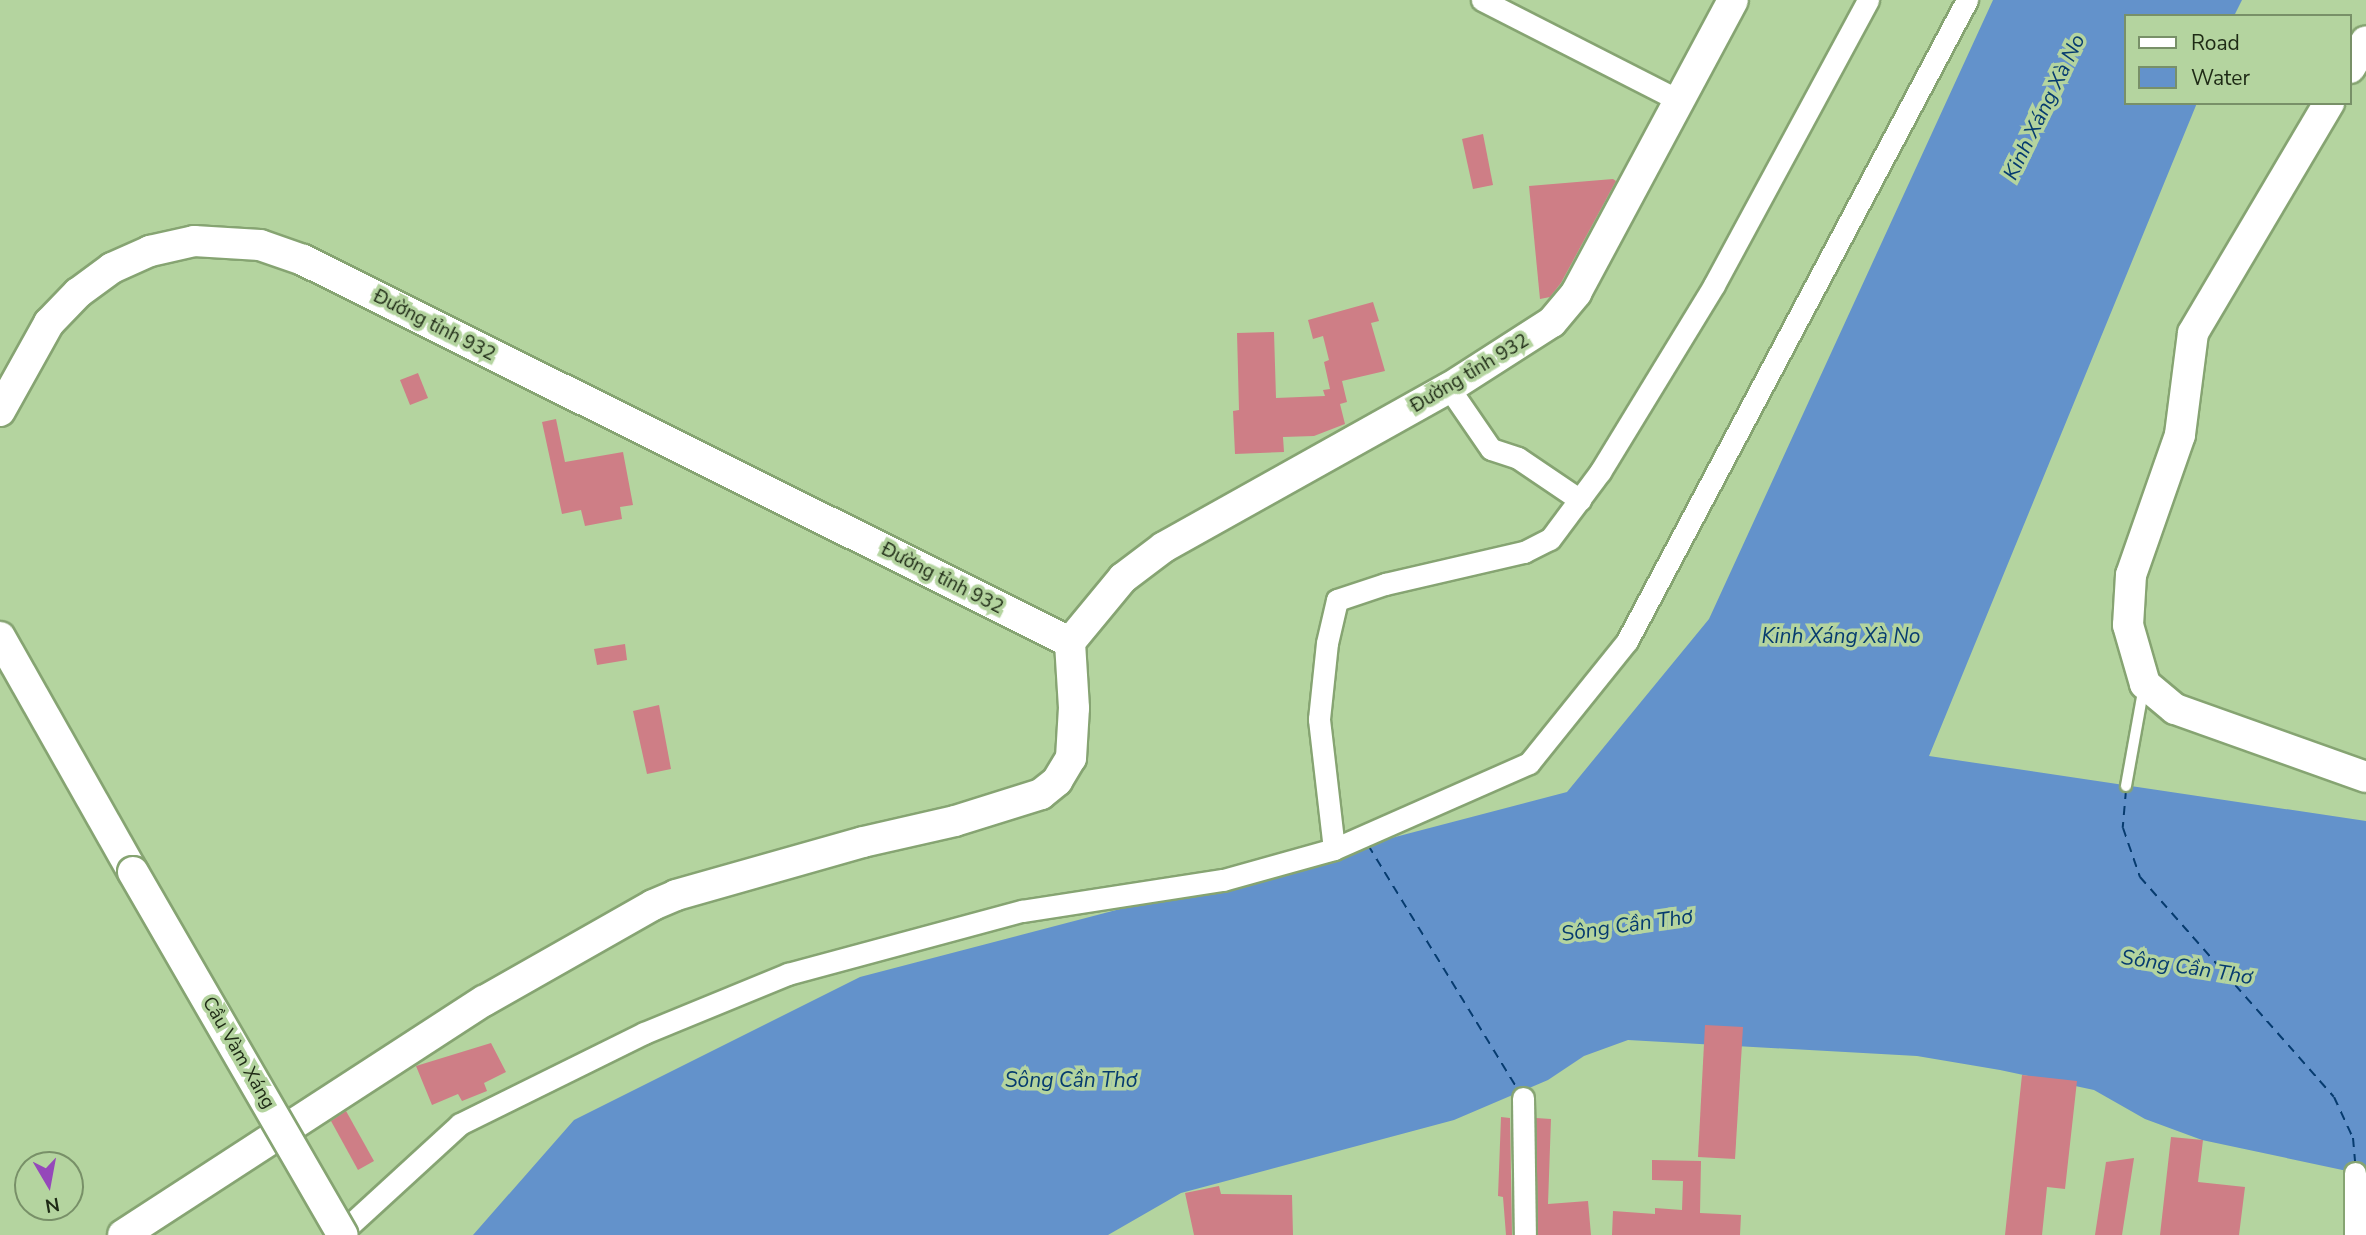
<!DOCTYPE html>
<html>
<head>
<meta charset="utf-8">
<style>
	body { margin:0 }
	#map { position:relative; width:2366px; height:1235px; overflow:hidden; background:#b4d49f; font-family:"Nunito Sans",sans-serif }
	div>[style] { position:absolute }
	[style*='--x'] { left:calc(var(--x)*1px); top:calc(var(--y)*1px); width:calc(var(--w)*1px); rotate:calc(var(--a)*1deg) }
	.water>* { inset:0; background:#6392cb }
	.ferry>* { height:2px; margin-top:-1px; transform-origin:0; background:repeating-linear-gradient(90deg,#063b6f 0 9px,transparent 0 16px) }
	.building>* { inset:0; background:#ce7e86 }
	.roads { filter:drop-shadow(2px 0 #86a472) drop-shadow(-2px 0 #86a472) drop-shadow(0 2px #86a472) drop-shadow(0 -2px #86a472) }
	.lane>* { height:10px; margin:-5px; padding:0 5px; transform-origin:5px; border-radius:5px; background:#fff }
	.street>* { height:21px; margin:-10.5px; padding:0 10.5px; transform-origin:10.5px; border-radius:10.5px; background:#fff }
	.secondary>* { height:30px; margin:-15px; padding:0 15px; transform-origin:15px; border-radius:15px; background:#fff }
	.bridges { filter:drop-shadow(2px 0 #86a472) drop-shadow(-2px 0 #86a472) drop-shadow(0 2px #86a472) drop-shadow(0 -2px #86a472) }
	.secondary-bridge>* { height:30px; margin:-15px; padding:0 15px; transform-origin:15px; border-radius:15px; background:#fff }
	span { translate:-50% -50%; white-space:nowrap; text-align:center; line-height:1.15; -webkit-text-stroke:7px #b4d49f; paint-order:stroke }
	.street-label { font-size:19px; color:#1e2a15 }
	.water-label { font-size:21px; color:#063b6f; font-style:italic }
	.legend { position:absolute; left:2124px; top:14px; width:228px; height:91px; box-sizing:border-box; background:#b4d49f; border:2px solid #789068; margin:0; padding:9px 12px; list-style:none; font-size:21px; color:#1e2a15 }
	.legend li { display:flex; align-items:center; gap:14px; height:35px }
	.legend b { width:35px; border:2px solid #789068 }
	.north { position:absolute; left:14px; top:1151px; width:70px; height:70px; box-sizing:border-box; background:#b4d49f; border:2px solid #789068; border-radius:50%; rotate:170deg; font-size:19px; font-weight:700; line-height:28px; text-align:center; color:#1e2a15 }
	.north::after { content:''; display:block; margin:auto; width:24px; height:32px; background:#9548ba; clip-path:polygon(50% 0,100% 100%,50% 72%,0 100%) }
</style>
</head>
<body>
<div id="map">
	<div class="water">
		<div style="clip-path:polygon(1993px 0,2242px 0,2234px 16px,2126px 16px,2126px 103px,2197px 103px,1929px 756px,2366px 821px,2366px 1175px,2202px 1140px,2145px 1119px,2094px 1090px,2000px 1070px,1917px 1056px,1628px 1040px,1584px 1056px,1548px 1080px,1454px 1120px,1181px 1193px,1108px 1235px,473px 1235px,574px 1120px,860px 977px,1567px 792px,1709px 619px)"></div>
	</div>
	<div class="ferry">
		<div style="--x:2126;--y:790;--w:38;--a:95"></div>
		<div style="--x:2123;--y:828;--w:52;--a:70.9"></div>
		<div style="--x:2140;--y:877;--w:293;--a:48.6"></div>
		<div style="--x:2334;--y:1097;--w:45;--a:65.1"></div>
		<div style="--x:2353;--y:1138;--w:25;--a:85"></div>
		<div style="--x:1368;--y:845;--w:289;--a:58.5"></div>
	</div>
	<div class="building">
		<div style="clip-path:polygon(1483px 134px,1493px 185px,1473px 189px,1462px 139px)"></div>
		<div style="clip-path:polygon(1613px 179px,1616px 181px,1561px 283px,1550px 297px,1540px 299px,1529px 186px)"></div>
		<div style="clip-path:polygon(1373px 302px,1379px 321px,1371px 323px,1385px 371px,1342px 381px,1347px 402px,1340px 404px,1345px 424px,1314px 436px,1283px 437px,1284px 452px,1235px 454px,1233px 411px,1239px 410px,1237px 333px,1274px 332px,1276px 398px,1325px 396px,1323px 390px,1330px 389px,1324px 362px,1329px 360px,1323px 336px,1313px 339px,1308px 320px)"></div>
		<div style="clip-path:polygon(418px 373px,428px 398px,410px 405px,400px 380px)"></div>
		<div style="clip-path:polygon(556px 419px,565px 462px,623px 452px,633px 505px,620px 507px,622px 519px,585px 526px,581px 510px,562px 514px,542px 422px)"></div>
		<div style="clip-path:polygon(625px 644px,627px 660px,597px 665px,594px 649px)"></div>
		<div style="clip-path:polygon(659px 705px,671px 769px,647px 774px,633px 711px)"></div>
		<div style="clip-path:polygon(1705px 1025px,1743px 1027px,1735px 1159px,1698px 1157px)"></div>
		<div style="clip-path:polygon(491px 1043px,506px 1072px,484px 1083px,487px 1091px,462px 1101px,458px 1094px,432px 1105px,416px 1066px)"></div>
		<div style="clip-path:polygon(2022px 1075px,2077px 1081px,2065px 1189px,2047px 1187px,2042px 1235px,2005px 1235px)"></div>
		<div style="clip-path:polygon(346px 1111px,374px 1161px,358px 1170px,331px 1121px)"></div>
		<div style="clip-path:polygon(1501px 1117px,1510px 1118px,1512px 1235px,1506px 1235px,1503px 1197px,1498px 1196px)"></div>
		<div style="clip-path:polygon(1536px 1118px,1551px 1119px,1548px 1204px,1588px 1201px,1591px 1235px,1538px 1235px)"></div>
		<div style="clip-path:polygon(2171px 1137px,2203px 1140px,2198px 1182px,2245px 1187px,2239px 1235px,2160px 1235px)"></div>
		<div style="clip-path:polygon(2134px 1158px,2122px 1235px,2095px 1235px,2106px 1162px)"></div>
		<div style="clip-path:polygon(1652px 1160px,1701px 1161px,1700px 1213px,1741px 1215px,1740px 1235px,1612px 1235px,1613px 1211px,1655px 1214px,1655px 1208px,1682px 1210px,1683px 1181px,1652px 1180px)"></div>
		<div style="clip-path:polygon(1219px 1186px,1221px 1194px,1292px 1195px,1293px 1235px,1194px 1235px,1185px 1193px)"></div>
	</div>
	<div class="roads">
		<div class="lane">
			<div style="--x:2126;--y:786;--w:102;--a:-79.8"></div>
		</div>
		<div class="street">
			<div style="--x:1482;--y:0;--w:222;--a:27"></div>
			<div style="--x:1449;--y:388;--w:74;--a:55.5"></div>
			<div style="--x:1491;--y:449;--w:28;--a:18"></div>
			<div style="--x:1518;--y:458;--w:75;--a:34.1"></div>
			<div style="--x:1334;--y:849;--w:131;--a:-96.6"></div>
			<div style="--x:1319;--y:719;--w:76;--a:-84"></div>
			<div style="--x:1327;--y:643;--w:44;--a:-76.9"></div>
			<div style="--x:1337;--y:600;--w:51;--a:-18.4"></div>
			<div style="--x:1385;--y:584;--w:143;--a:-13"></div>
			<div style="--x:1524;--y:552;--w:29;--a:-27"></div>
			<div style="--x:1550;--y:539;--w:84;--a:-53.3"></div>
			<div style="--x:1600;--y:472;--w:219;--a:-58.6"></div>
			<div style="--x:1714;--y:285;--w:324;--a:-61.6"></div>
			<div style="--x:1523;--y:1098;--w:137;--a:89.2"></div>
			<div style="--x:339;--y:1235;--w:164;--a:-42.5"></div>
			<div style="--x:460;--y:1124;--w:205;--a:-26.3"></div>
			<div style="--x:644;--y:1033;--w:156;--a:-22.3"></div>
			<div style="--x:788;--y:974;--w:242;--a:-15.1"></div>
			<div style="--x:1022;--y:911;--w:203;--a:-8.8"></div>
			<div style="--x:1223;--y:880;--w:115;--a:-15.6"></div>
			<div style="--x:1334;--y:849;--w:213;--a:-23.8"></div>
			<div style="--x:1529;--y:763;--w:156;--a:-51.2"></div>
			<div style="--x:1627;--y:641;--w:726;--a:-62.06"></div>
			<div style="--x:2355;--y:1235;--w:62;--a:-90"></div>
		</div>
		<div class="secondary">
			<div style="--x:2350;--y:68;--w:31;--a:-59"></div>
			<div style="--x:2329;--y:103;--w:267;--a:120.6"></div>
			<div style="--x:2193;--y:333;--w:103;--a:97.3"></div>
			<div style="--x:2180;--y:435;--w:148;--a:109.3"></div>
			<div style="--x:2131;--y:575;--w:50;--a:93.4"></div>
			<div style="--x:2128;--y:625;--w:61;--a:73.9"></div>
			<div style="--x:2145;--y:684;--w:39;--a:40"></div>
			<div style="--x:2175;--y:709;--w:203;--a:19.6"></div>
			<div style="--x:0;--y:411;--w:101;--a:-60.9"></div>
			<div style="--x:49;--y:323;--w:42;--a:-46"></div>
			<div style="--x:78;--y:293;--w:42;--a:-36.3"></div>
			<div style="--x:112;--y:268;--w:42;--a:-24.1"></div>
			<div style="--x:150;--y:251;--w:45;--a:-12.8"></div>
			<div style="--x:194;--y:241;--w:66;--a:3.5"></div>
			<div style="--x:260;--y:245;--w:46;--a:19.2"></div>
			<div style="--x:303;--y:260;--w:857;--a:26.48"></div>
			<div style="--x:1070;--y:642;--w:83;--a:-50.4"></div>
			<div style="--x:1123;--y:578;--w:51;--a:-37.1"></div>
			<div style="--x:1164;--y:547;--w:326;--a:-29.2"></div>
			<div style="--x:1449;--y:388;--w:122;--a:-32.7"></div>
			<div style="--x:1552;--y:322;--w:38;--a:-50"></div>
			<div style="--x:1576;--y:293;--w:332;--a:-61.8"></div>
			<div style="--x:0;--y:637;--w:270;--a:60.5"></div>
			<div style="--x:123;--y:1235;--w:430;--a:-33"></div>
			<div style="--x:484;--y:1001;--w:194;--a:-29.6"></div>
			<div style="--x:653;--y:905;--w:25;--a:-23"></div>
			<div style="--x:676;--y:895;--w:194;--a:-15.8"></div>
			<div style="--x:863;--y:842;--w:94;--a:-12.9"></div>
			<div style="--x:955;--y:821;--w:90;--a:-17.4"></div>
			<div style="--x:1041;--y:794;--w:21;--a:-39"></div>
			<div style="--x:1057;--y:781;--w:27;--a:-59"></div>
			<div style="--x:1071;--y:758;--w:50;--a:-86.6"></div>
			<div style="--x:1074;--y:708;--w:66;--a:-93.5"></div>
		</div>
	</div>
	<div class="bridges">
		<div class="secondary-bridge">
			<div style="--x:133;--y:872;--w:419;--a:60"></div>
		</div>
	</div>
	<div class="street-label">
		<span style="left:434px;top:326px;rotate:27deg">Đường tỉnh 932</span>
		<span style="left:1470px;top:374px;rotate:-31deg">Đường tỉnh 932</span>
		<span style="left:942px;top:579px;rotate:27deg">Đường tỉnh 932</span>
		<span style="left:238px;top:1053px;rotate:60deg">Cầu Vàm Xáng</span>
	</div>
	<div class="water-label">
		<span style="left:2044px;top:107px;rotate:-64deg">Kinh Xáng Xà No</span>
		<span style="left:1841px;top:636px">Kinh Xáng Xà No</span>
		<span style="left:1627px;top:925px;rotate:-8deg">Sông Cần Thơ</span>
		<span style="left:2187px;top:967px;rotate:9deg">Sông Cần Thơ</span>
		<span style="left:1071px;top:1080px">Sông Cần Thơ</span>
	</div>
	<ul class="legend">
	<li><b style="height:9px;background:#fff"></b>Road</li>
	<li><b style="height:19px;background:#6392cb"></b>Water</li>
	</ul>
	<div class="north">N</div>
</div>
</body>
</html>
